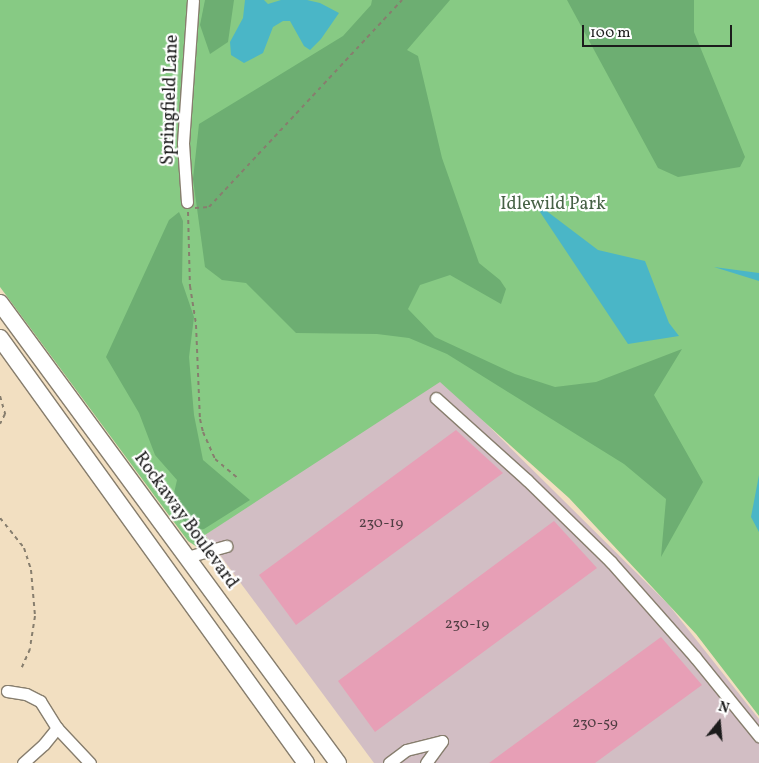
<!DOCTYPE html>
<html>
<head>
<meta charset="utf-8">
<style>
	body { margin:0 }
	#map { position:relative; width:759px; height:763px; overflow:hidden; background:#f2dfc1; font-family:Vollkorn,serif }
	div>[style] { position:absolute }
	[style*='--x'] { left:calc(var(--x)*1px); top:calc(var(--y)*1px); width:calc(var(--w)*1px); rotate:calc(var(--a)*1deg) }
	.industrial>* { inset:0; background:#d2bec4 }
	.green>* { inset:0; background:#87ca84 }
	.forest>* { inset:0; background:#6dae72 }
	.water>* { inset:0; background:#4ab6c7 }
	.building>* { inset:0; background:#e79fb6 }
	.path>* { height:2px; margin-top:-1px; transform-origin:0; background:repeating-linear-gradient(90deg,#877e6e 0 4px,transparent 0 8px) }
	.roads { filter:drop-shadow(1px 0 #877e6e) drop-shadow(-1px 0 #877e6e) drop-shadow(0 1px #877e6e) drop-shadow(0 -1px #877e6e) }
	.minor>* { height:11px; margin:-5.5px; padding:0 5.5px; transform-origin:5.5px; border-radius:5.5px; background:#fff }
	.highway>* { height:16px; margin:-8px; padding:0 8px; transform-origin:8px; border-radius:8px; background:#fff }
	span { translate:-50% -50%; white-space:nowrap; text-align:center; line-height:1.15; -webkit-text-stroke:4.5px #fff; paint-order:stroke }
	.number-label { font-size:15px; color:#4f3d42 }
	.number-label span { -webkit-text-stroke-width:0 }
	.street-label { font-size:18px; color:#1c1c1c }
	.park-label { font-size:18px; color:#476246 }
	.north { position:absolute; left:694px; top:698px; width:50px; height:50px; -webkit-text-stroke:4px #fff; paint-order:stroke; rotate:17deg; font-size:14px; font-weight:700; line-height:20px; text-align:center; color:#1c1c1c }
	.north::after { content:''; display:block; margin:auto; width:18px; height:22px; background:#1c1c1c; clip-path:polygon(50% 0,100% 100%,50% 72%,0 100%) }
	.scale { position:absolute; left:582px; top:25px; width:150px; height:22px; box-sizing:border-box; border:2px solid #1c1c1c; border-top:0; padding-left:6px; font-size:15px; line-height:18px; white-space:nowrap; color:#1c1c1c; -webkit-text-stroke:4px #fff; paint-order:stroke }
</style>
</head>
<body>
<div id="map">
	<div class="industrial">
		<div style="clip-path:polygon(437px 375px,668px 604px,759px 719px,759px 763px,374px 763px,205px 535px)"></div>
	</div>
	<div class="green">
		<div style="clip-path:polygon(0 0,759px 0,759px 716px,696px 634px,569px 498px,440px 382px,205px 535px,212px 546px,197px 547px,188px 541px,0 287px)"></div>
	</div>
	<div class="forest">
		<div style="clip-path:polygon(205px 0,234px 0,228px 42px,210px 54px,200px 25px)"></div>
		<div style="clip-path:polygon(372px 0,450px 0,407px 50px,418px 56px,442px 158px,479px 263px,500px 280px,506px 289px,501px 304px,450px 275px,420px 285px,408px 309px,435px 337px,515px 374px,555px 387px,596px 382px,682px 349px,654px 395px,703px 482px,661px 557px,666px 499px,624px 464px,447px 354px,409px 338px,377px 334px,296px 333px,246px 283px,222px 280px,205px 267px,193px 179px,199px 124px,343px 36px,371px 5px)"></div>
		<div style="clip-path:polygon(567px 0,694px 0,694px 32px,745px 157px,740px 167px,678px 177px,658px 168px)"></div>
		<div style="clip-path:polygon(179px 212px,183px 221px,182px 282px,194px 317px,189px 357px,194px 415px,203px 460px,250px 500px,204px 529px,193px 531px,171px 506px,177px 480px,155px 455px,139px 413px,106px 357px,169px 220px)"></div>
	</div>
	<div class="water">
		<div style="clip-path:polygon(245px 0,264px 0,268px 4px,281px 0,307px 0,320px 3px,339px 13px,321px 39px,310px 50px,304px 46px,290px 21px,283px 21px,273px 27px,263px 53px,244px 63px,231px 55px,230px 42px,243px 18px)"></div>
		<div style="clip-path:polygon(532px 200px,598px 250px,645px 261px,669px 323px,679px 336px,628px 344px)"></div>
		<div style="clip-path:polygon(714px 267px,759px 273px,759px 281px)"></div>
		<div style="clip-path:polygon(759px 475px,759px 532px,751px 517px)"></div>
	</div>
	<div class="building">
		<div style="clip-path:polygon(456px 430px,503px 473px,296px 625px,259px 575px)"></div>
		<div style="clip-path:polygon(554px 521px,597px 568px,375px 732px,338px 681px)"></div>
		<div style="clip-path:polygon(661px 637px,702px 685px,595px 763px,489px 763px)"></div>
	</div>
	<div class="path">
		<div style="--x:195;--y:208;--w:14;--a:-4"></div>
		<div style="--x:209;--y:207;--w:283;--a:-47"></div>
		<div style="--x:188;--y:212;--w:74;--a:88.5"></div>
		<div style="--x:190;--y:286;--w:39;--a:81"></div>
		<div style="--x:196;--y:325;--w:94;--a:87.6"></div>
		<div style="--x:200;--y:419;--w:13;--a:77"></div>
		<div style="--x:203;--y:432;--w:30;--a:66"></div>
		<div style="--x:215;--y:459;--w:30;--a:40"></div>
		<div style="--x:0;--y:396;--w:19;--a:74"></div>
		<div style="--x:5;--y:414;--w:11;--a:117"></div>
		<div style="--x:0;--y:518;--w:38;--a:51"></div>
		<div style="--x:24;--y:548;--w:23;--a:72"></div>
		<div style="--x:31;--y:570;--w:46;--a:85"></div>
		<div style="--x:35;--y:616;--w:33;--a:99"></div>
		<div style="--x:30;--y:649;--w:20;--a:114"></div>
	</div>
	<div class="roads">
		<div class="minor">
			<div style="--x:187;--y:202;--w:59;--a:-93.9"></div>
			<div style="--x:183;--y:143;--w:143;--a:-86"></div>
			<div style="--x:436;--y:398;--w:122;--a:42"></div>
			<div style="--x:527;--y:480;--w:117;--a:44.3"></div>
			<div style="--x:611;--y:562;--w:127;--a:48.5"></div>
			<div style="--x:695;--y:657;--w:102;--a:51"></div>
			<div style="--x:187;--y:557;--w:41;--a:-15.8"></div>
			<div style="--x:7;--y:691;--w:19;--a:9"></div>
			<div style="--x:26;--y:694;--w:16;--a:27"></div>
			<div style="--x:40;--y:701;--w:32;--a:58"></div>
			<div style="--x:57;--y:728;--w:48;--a:46.7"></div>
			<div style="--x:23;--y:763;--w:28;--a:-42"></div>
			<div style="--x:44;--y:744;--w:21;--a:-51"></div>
			<div style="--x:389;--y:763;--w:21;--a:-37"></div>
			<div style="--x:406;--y:750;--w:37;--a:-14"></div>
			<div style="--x:426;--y:763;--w:27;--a:-54"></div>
		</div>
		<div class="highway">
			<div style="--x:0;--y:303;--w:571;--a:53.69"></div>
			<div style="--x:0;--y:338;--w:524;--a:54.25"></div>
		</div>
	</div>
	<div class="number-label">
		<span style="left:381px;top:524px">230-19</span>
		<span style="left:467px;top:625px">230-19</span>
		<span style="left:595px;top:724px">230-59</span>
	</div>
	<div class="street-label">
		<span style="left:171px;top:100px;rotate:-88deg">Springfield Lane</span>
		<span style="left:185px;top:521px;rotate:54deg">Rockaway Boulevard</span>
	</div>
	<div class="park-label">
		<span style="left:553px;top:205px">Idlewild Park</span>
	</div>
	<div class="north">N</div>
	<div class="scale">100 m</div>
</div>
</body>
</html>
